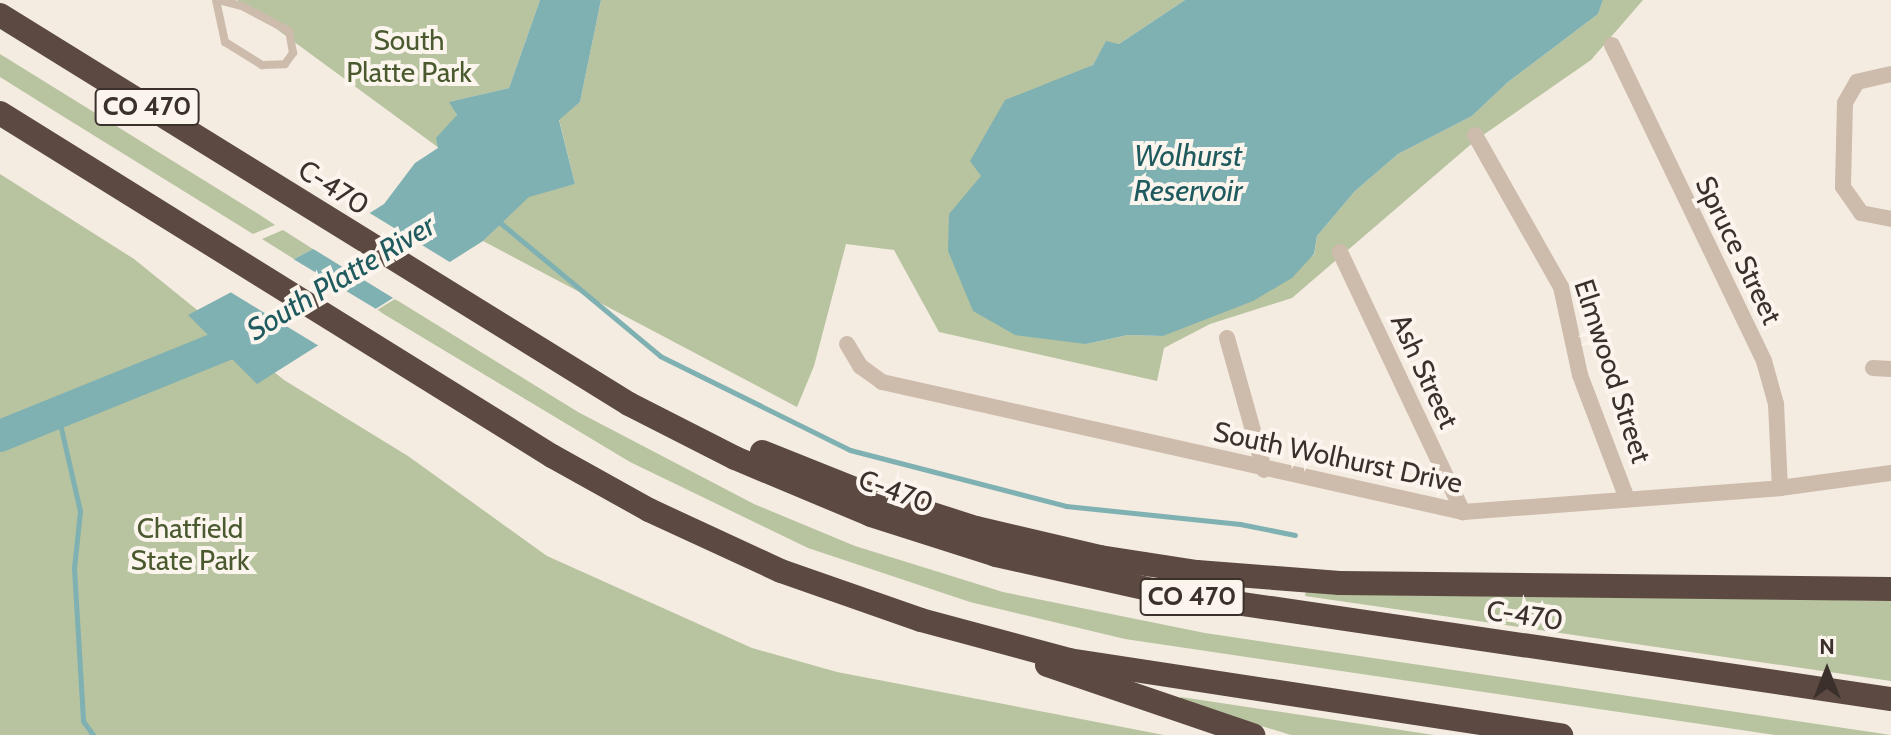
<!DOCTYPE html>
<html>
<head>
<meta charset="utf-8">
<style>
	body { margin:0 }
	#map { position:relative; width:1891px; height:735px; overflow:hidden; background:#f4ebe1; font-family:Cabin,sans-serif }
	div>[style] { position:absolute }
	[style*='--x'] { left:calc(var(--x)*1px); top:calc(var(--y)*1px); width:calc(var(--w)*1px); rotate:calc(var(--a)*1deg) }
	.green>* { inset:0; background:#b8c4a0 }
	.water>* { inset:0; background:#7fb0b2 }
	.pier>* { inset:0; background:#f4ebe1 }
	.stream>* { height:5px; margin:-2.5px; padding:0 2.5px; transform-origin:2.5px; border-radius:2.5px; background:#7fb0b2 }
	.river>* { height:32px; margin:-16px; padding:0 16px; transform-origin:16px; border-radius:16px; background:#7fb0b2 }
	.service>* { height:8px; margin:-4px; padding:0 4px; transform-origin:4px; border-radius:4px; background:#cdbbac }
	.minor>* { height:16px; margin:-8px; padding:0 8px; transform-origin:8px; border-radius:8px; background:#cdbbac }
	.motorway>* { height:24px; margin:-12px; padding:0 12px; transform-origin:12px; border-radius:12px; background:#5c4a42 }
	span { translate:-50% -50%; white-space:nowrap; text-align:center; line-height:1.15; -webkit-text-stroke:8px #fbf5ee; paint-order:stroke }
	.shield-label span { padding:2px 6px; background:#fbf5ee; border:2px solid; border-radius:6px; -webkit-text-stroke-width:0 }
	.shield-label { font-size:26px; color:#3b302b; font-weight:700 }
	.park-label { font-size:28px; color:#4a5a2e }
	.street-label { font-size:28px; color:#3b302b }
	.water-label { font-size:30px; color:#1f5a5e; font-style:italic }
	.north { position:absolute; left:1787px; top:631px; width:80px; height:80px; -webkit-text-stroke:6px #fbf5ee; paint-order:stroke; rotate:0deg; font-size:22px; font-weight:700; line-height:32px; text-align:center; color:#3b302b }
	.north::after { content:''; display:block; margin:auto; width:28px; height:36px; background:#3b302b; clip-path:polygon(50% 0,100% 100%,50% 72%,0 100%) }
</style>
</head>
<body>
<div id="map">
	<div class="green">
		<div style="clip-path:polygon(237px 0,540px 0,509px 88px,450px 102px,457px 115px,439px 148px)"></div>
		<div style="clip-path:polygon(601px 0,1185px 0,1119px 44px,1106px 42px,1093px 65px,1061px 80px,982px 176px,1086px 344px,1128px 335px,1163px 336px,1314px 255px,1317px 236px,1355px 191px,1398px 154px,1472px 116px,1508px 82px,1598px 14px,1603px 0,1643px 0,1591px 60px,1476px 140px,1292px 298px,1210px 324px,1164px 348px,1157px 381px,939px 332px,894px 250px,846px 244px,814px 366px,797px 407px,483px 241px,529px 196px,575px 184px,559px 119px,580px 102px)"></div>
		<div style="clip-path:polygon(0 54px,260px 215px,275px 225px,253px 234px,56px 112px,0 77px)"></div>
		<div style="clip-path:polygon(0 174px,134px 259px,284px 380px,408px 456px,547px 556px,752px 648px,837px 672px,1164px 735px,0 735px)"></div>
		<div style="clip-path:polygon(283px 230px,313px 249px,294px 259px,262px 239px)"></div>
		<div style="clip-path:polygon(395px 299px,578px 412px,754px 504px,855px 546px,1003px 592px,1205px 633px,1891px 735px,1775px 735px,1125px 639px,970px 602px,808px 548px,630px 462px,377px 310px)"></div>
		<div style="clip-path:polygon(1306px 591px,1891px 601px,1891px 681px,1305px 596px)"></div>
		<div style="clip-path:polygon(1181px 697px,1434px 735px,1291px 735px,1180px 701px)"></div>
	</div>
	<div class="water">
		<div style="clip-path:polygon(540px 0,601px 0,580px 102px,559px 120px,575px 184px,529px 197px,483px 241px,257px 384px,188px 315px,313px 249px,384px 204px,415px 163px,438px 148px,436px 138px,457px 115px,449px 102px,509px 88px)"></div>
		<div style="clip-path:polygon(1185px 0,1603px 0,1598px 14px,1508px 82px,1472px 116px,1398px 154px,1355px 191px,1317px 236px,1314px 254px,1292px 278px,1253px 301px,1163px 336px,1128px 335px,1086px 344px,1015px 335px,973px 311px,948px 251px,949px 214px,981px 176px,970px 161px,1005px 100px,1093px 65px,1106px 41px,1119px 44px)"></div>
	</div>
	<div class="pier">
		<div style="clip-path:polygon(368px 212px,453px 264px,398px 301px,310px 247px)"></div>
		<div style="clip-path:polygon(290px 257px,381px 312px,324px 349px,227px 290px)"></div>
	</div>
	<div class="stream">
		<div style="--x:497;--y:220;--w:212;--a:39.8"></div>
		<div style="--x:660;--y:356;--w:212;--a:26.3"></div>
		<div style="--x:850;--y:450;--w:223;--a:14.5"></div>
		<div style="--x:1066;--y:506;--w:175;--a:5.9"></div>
		<div style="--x:1240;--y:524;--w:56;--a:11.3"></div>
		<div style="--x:58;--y:415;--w:98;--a:77.1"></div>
		<div style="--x:80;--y:511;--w:57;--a:96"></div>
		<div style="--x:74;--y:568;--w:153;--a:86.6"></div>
		<div style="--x:83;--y:721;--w:17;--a:54"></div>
	</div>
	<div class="river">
		<div style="--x:0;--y:436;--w:280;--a:-22"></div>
	</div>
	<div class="service">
		<div style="--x:216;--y:0;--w:43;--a:77.9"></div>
		<div style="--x:225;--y:42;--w:44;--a:31.9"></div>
		<div style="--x:262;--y:65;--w:23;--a:-2"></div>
		<div style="--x:285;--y:64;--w:14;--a:-54"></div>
		<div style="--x:293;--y:53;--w:22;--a:-100"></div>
		<div style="--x:289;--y:31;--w:53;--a:-152"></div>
		<div style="--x:242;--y:6;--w:25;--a:-166"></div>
	</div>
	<div class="minor">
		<div style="--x:1612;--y:45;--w:351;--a:64.3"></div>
		<div style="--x:1764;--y:361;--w:45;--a:74.4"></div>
		<div style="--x:1776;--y:404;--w:84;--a:87.3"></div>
		<div style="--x:1891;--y:74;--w:35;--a:167"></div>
		<div style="--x:1857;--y:82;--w:24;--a:120"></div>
		<div style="--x:1845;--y:103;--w:84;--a:91.4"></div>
		<div style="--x:1843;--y:187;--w:32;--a:55"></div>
		<div style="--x:1861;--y:213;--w:31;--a:11"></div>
		<div style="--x:1475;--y:135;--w:175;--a:60.5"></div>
		<div style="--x:1561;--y:287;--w:90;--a:77.8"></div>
		<div style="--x:1580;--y:375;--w:133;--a:69.2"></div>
		<div style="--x:1340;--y:252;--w:288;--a:64.7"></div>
		<div style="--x:1227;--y:338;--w:137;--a:74.3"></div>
		<div style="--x:847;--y:344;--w:26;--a:59"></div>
		<div style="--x:860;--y:366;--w:27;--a:36"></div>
		<div style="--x:882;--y:382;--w:595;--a:12.61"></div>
		<div style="--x:1463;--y:512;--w:318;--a:-4.3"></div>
		<div style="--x:1780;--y:488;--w:112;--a:-7.7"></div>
		<div style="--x:1873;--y:368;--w:18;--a:3"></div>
	</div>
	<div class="motorway">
		<div style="--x:0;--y:15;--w:740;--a:31.73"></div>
		<div style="--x:629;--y:404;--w:119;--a:27"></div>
		<div style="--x:735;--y:458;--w:147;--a:22.7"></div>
		<div style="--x:871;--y:515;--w:131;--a:17.7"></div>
		<div style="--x:996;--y:555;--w:169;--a:12.6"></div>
		<div style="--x:1161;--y:592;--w:738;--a:8.34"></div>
		<div style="--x:0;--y:113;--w:650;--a:31.86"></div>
		<div style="--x:552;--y:456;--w:111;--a:29.1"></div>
		<div style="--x:649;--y:510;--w:145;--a:24.8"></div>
		<div style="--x:781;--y:571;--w:148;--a:19.3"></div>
		<div style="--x:921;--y:620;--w:153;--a:15.1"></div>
		<div style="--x:1069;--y:660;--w:498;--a:8.7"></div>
		<div style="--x:762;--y:452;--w:105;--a:21.7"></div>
		<div style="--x:860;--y:491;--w:122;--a:17.7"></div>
		<div style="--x:976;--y:528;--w:127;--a:13.2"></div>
		<div style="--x:1100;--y:557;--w:98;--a:8.8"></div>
		<div style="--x:1197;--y:572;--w:143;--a:4.4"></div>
		<div style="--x:1340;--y:583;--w:551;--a:0.62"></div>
		<div style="--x:1047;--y:665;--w:218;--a:18.8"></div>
	</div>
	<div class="shield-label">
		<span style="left:147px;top:107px">CO 470</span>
		<span style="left:1192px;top:597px">CO 470</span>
	</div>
	<div class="park-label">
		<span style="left:409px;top:56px">South<br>Platte Park</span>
		<span style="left:190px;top:544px">Chatfield<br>State Park</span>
	</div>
	<div class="street-label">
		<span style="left:334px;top:187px;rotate:32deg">C-470</span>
		<span style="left:1739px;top:250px;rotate:64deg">Spruce Street</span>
		<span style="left:1425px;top:371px;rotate:65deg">Ash Street</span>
		<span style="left:1613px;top:371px;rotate:72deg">Elmwood Street</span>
		<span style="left:1338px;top:457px;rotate:12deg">South Wolhurst Drive</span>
		<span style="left:896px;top:491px;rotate:20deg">C-470</span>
		<span style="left:1525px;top:615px;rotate:8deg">C-470</span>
	</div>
	<div class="water-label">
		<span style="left:1188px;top:173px">Wolhurst<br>Reservoir</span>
		<span style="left:341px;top:278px;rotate:-31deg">South Platte River</span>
	</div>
	<div class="north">N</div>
</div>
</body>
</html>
